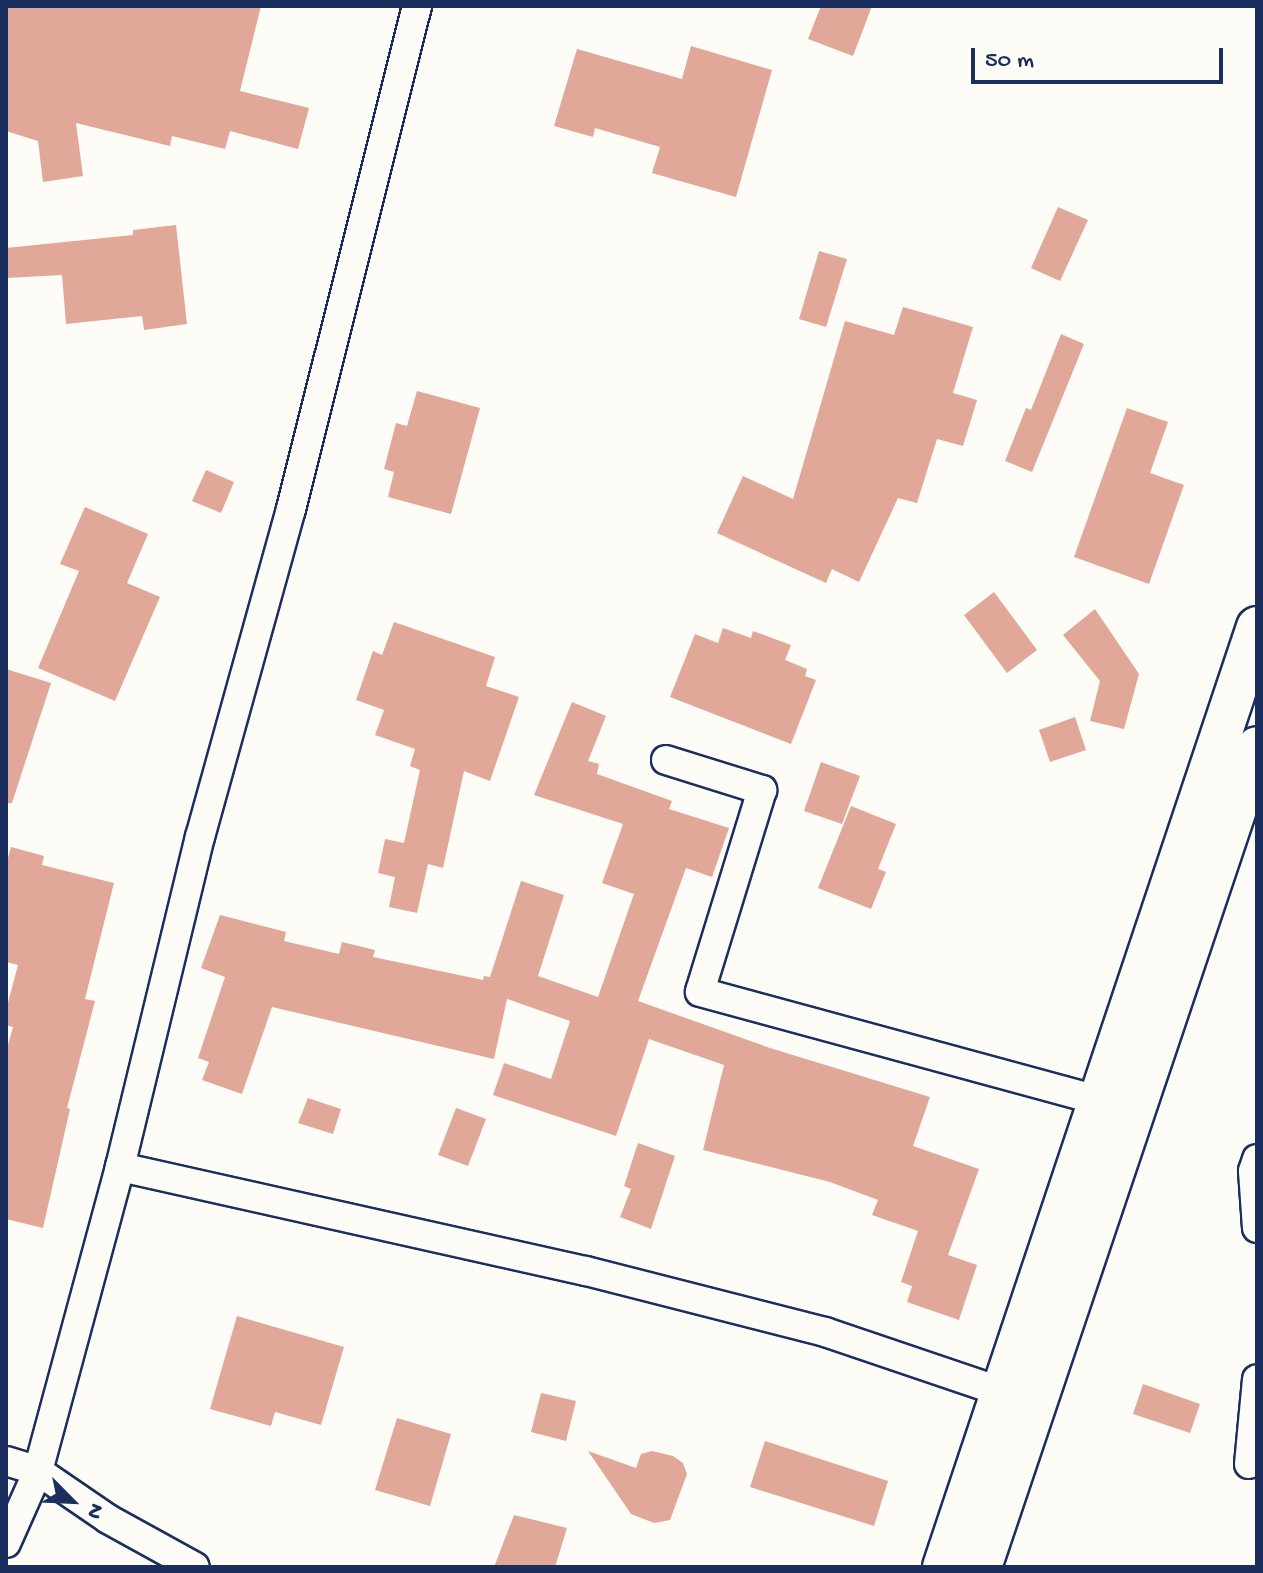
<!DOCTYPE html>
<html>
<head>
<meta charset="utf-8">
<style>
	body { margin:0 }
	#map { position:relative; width:1263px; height:1573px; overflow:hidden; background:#fdfcf7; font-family:"Gochi Hand",sans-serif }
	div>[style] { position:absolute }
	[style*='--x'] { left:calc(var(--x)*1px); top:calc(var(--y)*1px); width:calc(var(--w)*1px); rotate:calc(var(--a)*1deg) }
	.building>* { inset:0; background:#e1a89a }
	.roads { filter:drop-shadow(2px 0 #1b2f5e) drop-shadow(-2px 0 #1b2f5e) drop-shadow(0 2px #1b2f5e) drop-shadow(0 -2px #1b2f5e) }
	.street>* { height:28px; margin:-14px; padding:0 14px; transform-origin:14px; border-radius:14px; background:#fdfcf7 }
	.secondary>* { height:40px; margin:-20px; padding:0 20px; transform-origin:20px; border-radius:20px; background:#fdfcf7 }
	span { translate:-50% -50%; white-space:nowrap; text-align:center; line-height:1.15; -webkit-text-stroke:8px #fdfcf7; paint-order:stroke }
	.frame { position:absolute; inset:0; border:8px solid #1b2f5e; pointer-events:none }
	.north { position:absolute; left:32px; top:1461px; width:80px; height:80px; -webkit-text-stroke:6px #fdfcf7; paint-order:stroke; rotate:114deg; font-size:22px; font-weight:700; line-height:32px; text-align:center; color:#1b2f5e }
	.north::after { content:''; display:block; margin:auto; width:28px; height:36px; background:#1b2f5e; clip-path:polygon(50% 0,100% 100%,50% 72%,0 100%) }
	.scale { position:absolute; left:971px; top:48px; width:252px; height:36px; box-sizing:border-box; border:4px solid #1b2f5e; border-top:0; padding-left:10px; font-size:24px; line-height:28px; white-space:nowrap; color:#1b2f5e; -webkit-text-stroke:6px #fdfcf7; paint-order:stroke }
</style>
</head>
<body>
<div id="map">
	<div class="building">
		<div style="clip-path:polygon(6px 6px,261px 6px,240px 91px,309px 108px,298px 149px,230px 131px,225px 149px,172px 136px,170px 146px,76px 123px,83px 176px,43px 182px,38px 141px,6px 131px)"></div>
		<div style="clip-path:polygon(821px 6px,872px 6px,853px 56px,808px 39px)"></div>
		<div style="clip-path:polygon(691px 46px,772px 70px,736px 197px,652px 173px,660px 147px,595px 128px,593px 137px,554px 126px,577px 49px,682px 79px)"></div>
		<div style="clip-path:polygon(1058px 207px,1088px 220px,1060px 281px,1031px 268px)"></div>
		<div style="clip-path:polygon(176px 225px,187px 324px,144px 330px,142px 316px,66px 324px,62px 275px,6px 278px,6px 248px,133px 235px,133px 230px)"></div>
		<div style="clip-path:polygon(819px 251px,847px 259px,826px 327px,799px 319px)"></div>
		<div style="clip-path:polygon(903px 307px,973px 327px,953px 393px,977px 400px,963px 446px,937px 439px,917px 503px,898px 498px,859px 582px,832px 569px,826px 583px,717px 533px,743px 476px,793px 499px,845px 321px,894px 335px)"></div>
		<div style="clip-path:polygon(1061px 334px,1084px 344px,1032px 472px,1005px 461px,1026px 408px,1031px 410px)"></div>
		<div style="clip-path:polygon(417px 391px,480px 408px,451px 514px,388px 497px,394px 472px,384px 469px,396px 423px,407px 426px)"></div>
		<div style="clip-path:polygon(1127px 408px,1168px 422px,1150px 473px,1184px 485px,1149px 584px,1074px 557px)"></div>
		<div style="clip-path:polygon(206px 470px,234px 482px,221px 513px,192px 501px)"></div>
		<div style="clip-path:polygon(85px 507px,148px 534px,127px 583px,160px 597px,115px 701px,38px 668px,79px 571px,60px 564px)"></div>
		<div style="clip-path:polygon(994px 592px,1037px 650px,1007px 673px,964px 615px)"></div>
		<div style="clip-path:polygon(1095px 609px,1139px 674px,1124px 729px,1090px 721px,1100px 681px,1063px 635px)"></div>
		<div style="clip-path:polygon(394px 622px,495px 657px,486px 686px,519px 697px,490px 781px,464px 771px,443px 868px,428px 864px,417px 913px,389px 907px,395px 877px,378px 873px,385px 839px,404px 843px,420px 770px,410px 766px,415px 749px,375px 735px,384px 710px,356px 700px,373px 651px,382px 655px)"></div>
		<div style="clip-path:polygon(723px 628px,751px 638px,753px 631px,791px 645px,785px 660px,807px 669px,805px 676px,816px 680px,791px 744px,670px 697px,695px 634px,718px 643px)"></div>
		<div style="clip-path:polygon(6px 669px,51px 683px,12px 803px,6px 803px)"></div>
		<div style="clip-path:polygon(572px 702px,606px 716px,588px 761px,599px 764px,597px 774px,672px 801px,669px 809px,729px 828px,712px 877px,686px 868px,638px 1001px,770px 1048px,930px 1097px,913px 1146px,979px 1169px,948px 1255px,977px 1265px,959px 1320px,907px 1302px,912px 1286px,901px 1282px,918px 1231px,872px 1215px,878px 1200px,830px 1182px,703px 1150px,724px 1065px,649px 1039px,616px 1136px,493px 1095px,504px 1063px,551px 1079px,570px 1021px,507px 999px,494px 1059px,272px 1007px,242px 1094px,202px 1080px,209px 1062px,198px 1058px,225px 977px,201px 968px,220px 915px,286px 932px,284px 941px,339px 954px,342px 942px,375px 950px,373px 957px,483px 980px,484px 976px,490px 977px,521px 881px,564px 895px,538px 976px,598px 997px,634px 894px,602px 883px,623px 824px,534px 795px)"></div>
		<div style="clip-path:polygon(1075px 717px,1086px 750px,1050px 762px,1039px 730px)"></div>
		<div style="clip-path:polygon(821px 762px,860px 776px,842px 824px,804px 811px)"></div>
		<div style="clip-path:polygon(851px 806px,896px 824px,878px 869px,886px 872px,871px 909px,818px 888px)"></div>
		<div style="clip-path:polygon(11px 847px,44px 856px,42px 865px,114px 883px,85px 999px,95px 1001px,67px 1108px,70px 1109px,43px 1228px,6px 1219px,6px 1052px,13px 1027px,6px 1025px,6px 1010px,18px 965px,6px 962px,6px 865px)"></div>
		<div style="clip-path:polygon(308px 1098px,341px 1109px,333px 1134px,298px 1123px)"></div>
		<div style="clip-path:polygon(456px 1108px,486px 1119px,468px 1166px,438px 1155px)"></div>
		<div style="clip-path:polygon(638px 1143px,675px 1156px,651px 1229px,620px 1217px,631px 1189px,624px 1186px)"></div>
		<div style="clip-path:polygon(237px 1316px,344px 1347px,321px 1425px,275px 1412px,271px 1426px,210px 1409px)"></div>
		<div style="clip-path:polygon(1143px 1384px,1200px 1404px,1190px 1433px,1133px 1414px)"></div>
		<div style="clip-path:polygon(541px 1393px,576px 1401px,566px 1441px,531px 1432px)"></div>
		<div style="clip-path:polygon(397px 1418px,451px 1434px,430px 1506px,375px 1490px)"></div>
		<div style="clip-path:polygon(765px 1441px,888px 1481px,874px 1526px,750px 1487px)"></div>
		<div style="clip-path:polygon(588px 1451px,636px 1468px,641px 1454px,652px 1451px,673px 1456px,683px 1463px,687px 1474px,670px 1520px,654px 1523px,631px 1514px)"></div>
		<div style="clip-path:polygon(514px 1515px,567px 1528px,555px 1567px,494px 1567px)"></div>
	</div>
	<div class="roads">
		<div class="street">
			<div style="--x:666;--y:760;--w:101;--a:17.4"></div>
			<div style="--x:762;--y:790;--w:211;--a:107.1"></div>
			<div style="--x:700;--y:992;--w:415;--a:15.2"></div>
			<div style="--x:1257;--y:1159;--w:13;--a:108"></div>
			<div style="--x:1253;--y:1171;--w:57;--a:86"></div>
			<div style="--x:120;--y:1167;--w:477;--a:12.6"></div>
			<div style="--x:586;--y:1271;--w:247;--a:14.3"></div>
			<div style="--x:825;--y:1332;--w:187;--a:18.7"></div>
			<div style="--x:6;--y:1461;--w:34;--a:17"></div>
			<div style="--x:38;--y:1471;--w:85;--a:34.4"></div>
			<div style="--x:108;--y:1519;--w:99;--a:28.9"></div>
			<div style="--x:1249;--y:1464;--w:85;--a:-84.6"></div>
			<div style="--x:6;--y:1543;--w:79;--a:-66"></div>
			<div style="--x:38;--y:1471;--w:315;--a:-74.9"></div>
			<div style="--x:120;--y:1167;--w:340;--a:-76.4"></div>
			<div style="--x:200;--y:837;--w:340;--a:-74.5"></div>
			<div style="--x:291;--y:509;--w:519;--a:-75.94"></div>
		</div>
		<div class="secondary">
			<div style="--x:943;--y:1567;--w:991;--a:-71.53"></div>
			<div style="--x:981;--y:1567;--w:865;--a:-71.4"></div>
		</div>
	</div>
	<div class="frame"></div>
	<div class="north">N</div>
	<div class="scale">50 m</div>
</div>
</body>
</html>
